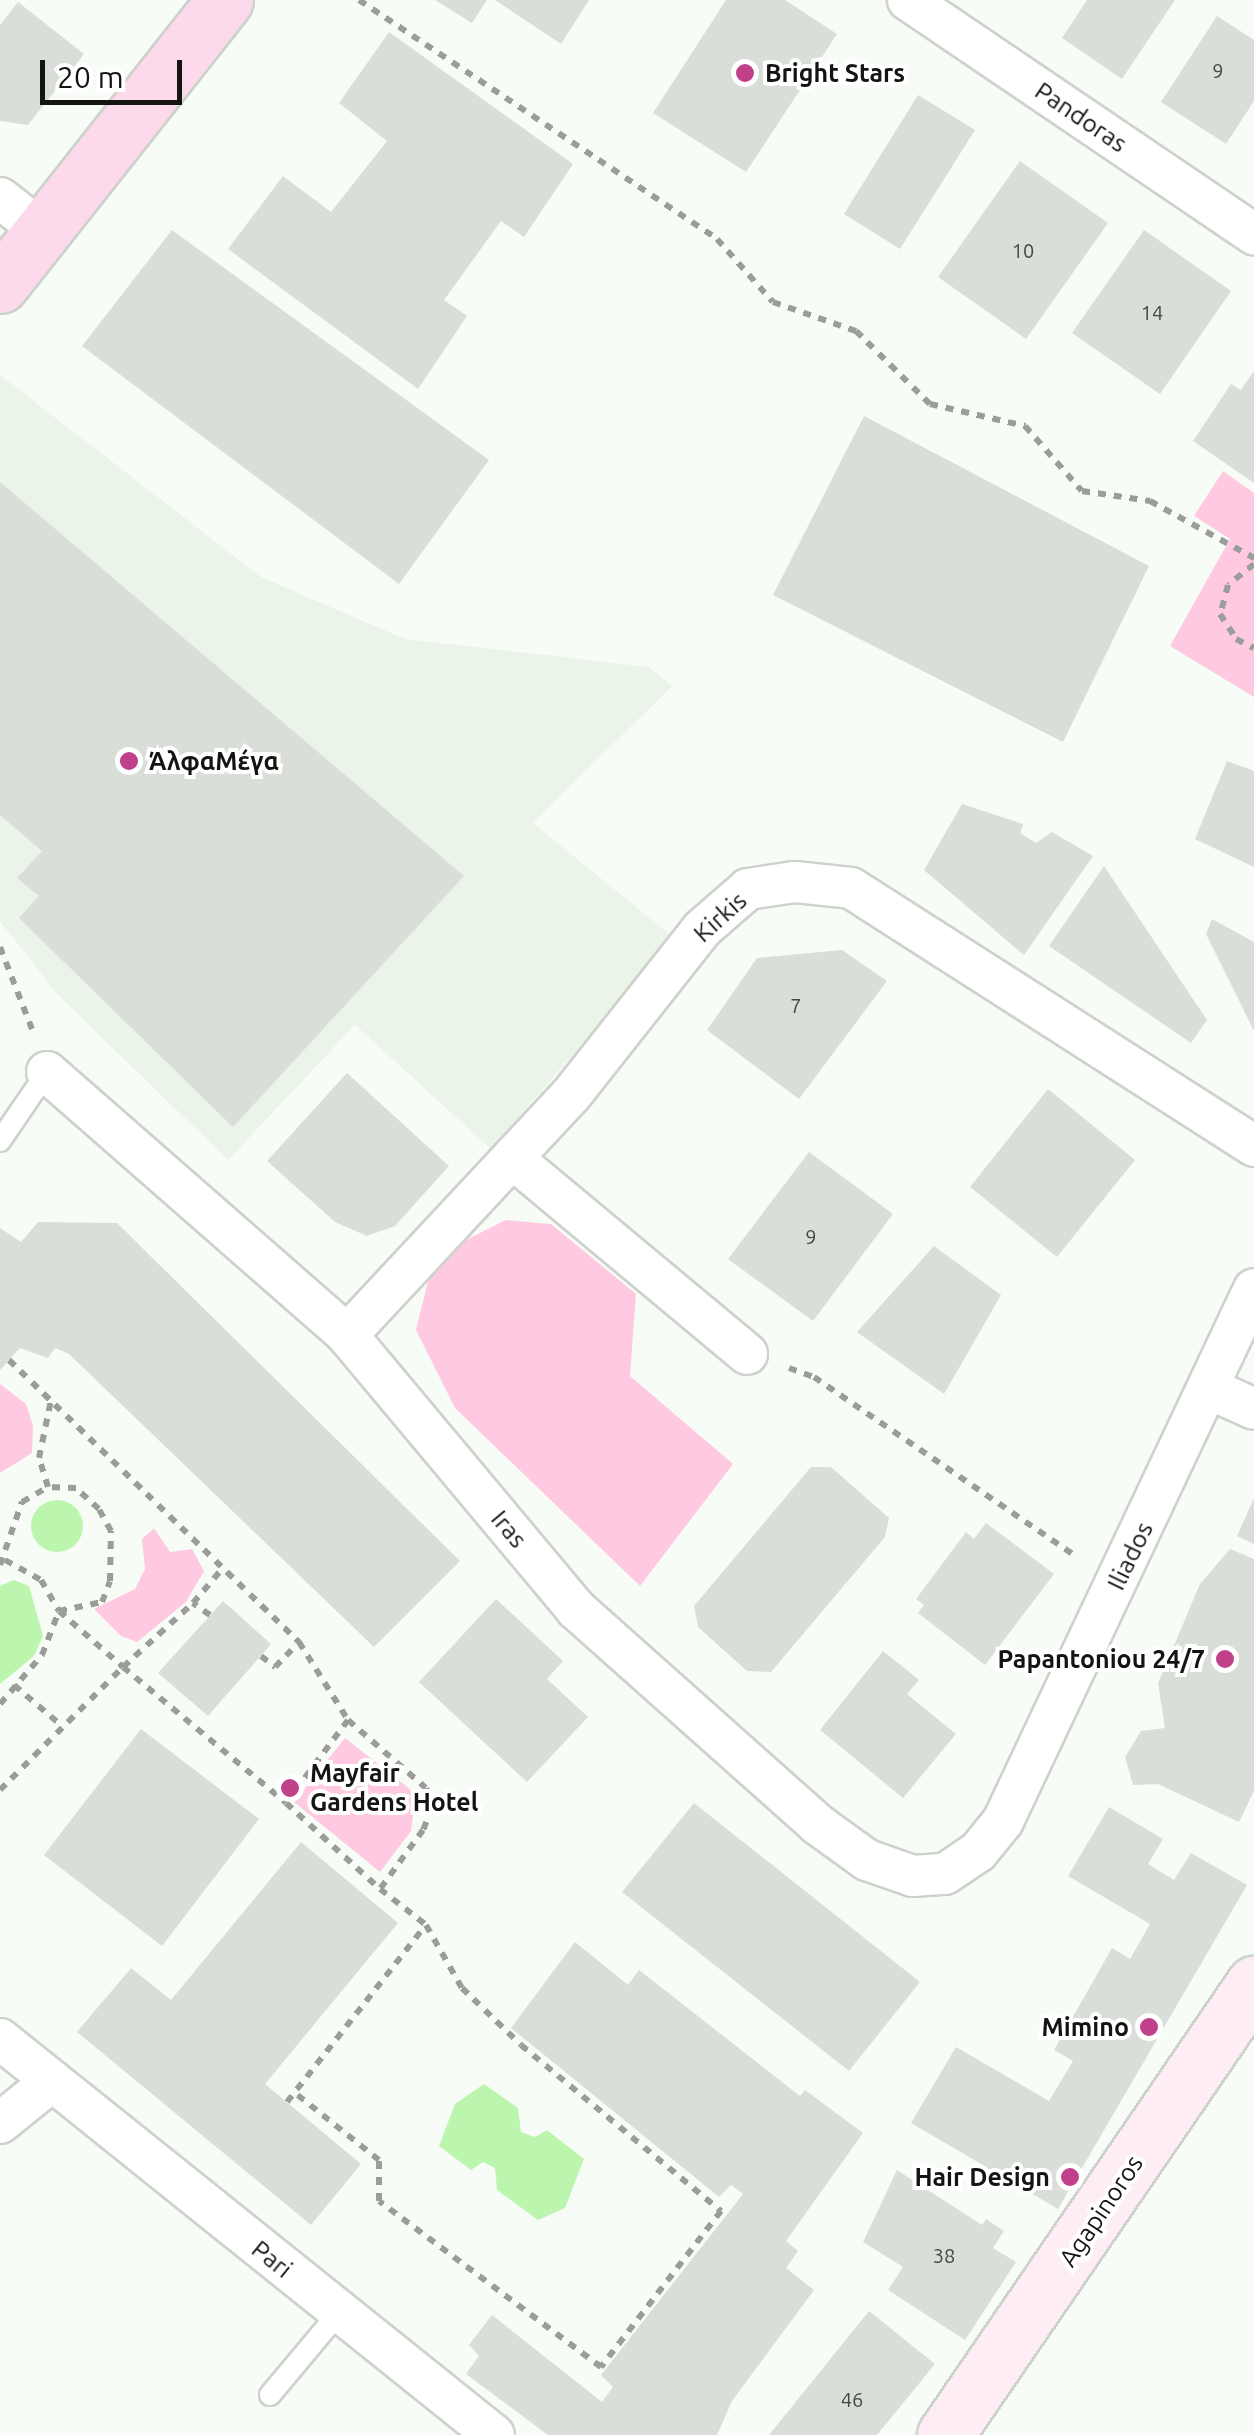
<!DOCTYPE html>
<html>
<head>
<meta charset="utf-8">
<style>
	body { margin:0 }
	#map { position:relative; width:1254px; height:2435px; overflow:hidden; background:#f8fcf7; font-family:Ubuntu,sans-serif }
	div>[style] { position:absolute }
	[style*='--x'] { left:calc(var(--x)*1px); top:calc(var(--y)*1px); width:calc(var(--w)*1px); rotate:calc(var(--a)*1deg) }
	.built>* { inset:0; background:#ebf4e8 }
	.green>* { inset:0; background:#fec9e1 }
	.water>* { inset:0; background:#bcf5ad }
	.round { border-radius:50% }
	.building>* { inset:0; background:#d9ded8 }
	.path>* { height:6px; margin-top:-3px; transform-origin:0; background:repeating-linear-gradient(90deg,#9a9d99 0 8px,transparent 0 16px) }
	.roads { filter:drop-shadow(2px 0 #ced2cc) drop-shadow(-2px 0 #ced2cc) drop-shadow(0 2px #ced2cc) drop-shadow(0 -2px #ced2cc) }
	.lane>* { height:20px; margin:-10px; padding:0 10px; transform-origin:10px; border-radius:10px; background:#fff }
	.street>* { height:40px; margin:-20px; padding:0 20px; transform-origin:20px; border-radius:20px; background:#fff }
	.secondary>* { height:55px; margin:-27.5px; padding:0 27.5px; transform-origin:27.5px; border-radius:27.5px; background:#feedf5 }
	.primary>* { height:55px; margin:-27.5px; padding:0 27.5px; transform-origin:27.5px; border-radius:27.5px; background:#fddaeb }
	.dots>* { width:28px; height:28px; translate:-50% -50%; box-sizing:border-box; border:5px solid #fff; border-radius:50% }
	span { translate:-50% -50%; white-space:nowrap; text-align:center; line-height:1.15; -webkit-text-stroke:8px #fff; paint-order:stroke }
	.number-label { font-size:20px; color:#454744 }
	.number-label span { -webkit-text-stroke-width:0 }
	.poi-label { font-size:25px; color:#141513; font-weight:700 }
	.left { translate:0 -50%; text-align:left }
	.right { translate:-100% -50%; text-align:right }
	.street-label { font-size:25px; color:#141513 }
	.scale { position:absolute; left:40px; top:60px; width:142px; height:45px; box-sizing:border-box; border:5px solid #141513; border-top:0; padding-left:12px; font-size:30px; line-height:35px; white-space:nowrap; color:#141513; -webkit-text-stroke:8px #fff; paint-order:stroke }
</style>
</head>
<body>
<div id="map">
	<div class="built">
		<div style="clip-path:polygon(0 375px,261px 577px,405px 639px,649px 667px,672px 686px,533px 823px,674px 938px,491px 1149px,355px 1025px,228px 1160px,58px 995px,0 921px)"></div>
	</div>
	<div class="green">
		<div style="clip-path:polygon(1223px 471px,1254px 493px,1254px 697px,1170px 646px,1230px 539px,1194px 516px)"></div>
		<div style="clip-path:polygon(506px 1220px,551px 1224px,636px 1294px,630px 1376px,733px 1464px,640px 1586px,455px 1408px,416px 1330px,428px 1281px,464px 1241px)"></div>
		<div style="clip-path:polygon(0 1384px,26px 1404px,33px 1426px,32px 1453px,0 1473px)"></div>
		<div style="clip-path:polygon(154px 1528px,170px 1552px,192px 1549px,204px 1571px,186px 1602px,137px 1642px,121px 1636px,94px 1609px,135px 1589px,145px 1569px,142px 1539px)"></div>
		<div style="clip-path:polygon(345px 1738px,416px 1794px,411px 1831px,380px 1872px,294px 1802px)"></div>
	</div>
	<div class="water">
		<div class="round" style="left:31px;top:1500px;width:52px;height:52px"></div>
		<div style="clip-path:polygon(14px 1580px,29px 1586px,43px 1636px,34px 1656px,0 1684px,0 1586px)"></div>
		<div style="clip-path:polygon(484px 2084px,518px 2108px,521px 2132px,535px 2137px,547px 2130px,584px 2159px,565px 2208px,538px 2220px,497px 2190px,495px 2168px,483px 2162px,471px 2170px,439px 2146px,455px 2104px)"></div>
	</div>
	<div class="building">
		<div style="clip-path:polygon(435px 0,487px 0,472px 23px)"></div>
		<div style="clip-path:polygon(495px 0,589px 0,561px 44px)"></div>
		<div style="clip-path:polygon(726px 0,785px 0,837px 34px,746px 172px,653px 113px)"></div>
		<div style="clip-path:polygon(1087px 0,1175px 0,1122px 79px,1062px 38px)"></div>
		<div style="clip-path:polygon(18px 2px,84px 54px,28px 125px,0 121px,0 25px)"></div>
		<div style="clip-path:polygon(1217px 16px,1254px 40px,1254px 101px,1226px 144px,1161px 102px)"></div>
		<div style="clip-path:polygon(389px 32px,573px 164px,524px 237px,501px 221px,444px 300px,467px 316px,418px 389px,228px 249px,283px 176px,331px 212px,387px 141px,339px 103px)"></div>
		<div style="clip-path:polygon(918px 95px,975px 130px,900px 249px,844px 214px)"></div>
		<div style="clip-path:polygon(1020px 161px,1108px 223px,1026px 339px,938px 277px)"></div>
		<div style="clip-path:polygon(172px 230px,489px 460px,399px 584px,82px 346px)"></div>
		<div style="clip-path:polygon(1144px 230px,1231px 291px,1160px 394px,1072px 333px)"></div>
		<div style="clip-path:polygon(1254px 371px,1254px 483px,1193px 441px,1231px 384px,1241px 390px)"></div>
		<div style="clip-path:polygon(864px 416px,1149px 566px,1063px 742px,773px 595px)"></div>
		<div style="clip-path:polygon(0 482px,464px 876px,233px 1127px,19px 918px,39px 896px,17px 878px,42px 851px,0 815px)"></div>
		<div style="clip-path:polygon(1227px 761px,1254px 771px,1254px 867px,1195px 839px)"></div>
		<div style="clip-path:polygon(962px 804px,1023px 824px,1020px 833px,1036px 843px,1052px 832px,1093px 856px,1024px 955px,924px 870px)"></div>
		<div style="clip-path:polygon(1104px 866px,1207px 1020px,1191px 1043px,1049px 946px)"></div>
		<div style="clip-path:polygon(1212px 919px,1254px 942px,1254px 1031px,1206px 934px)"></div>
		<div style="clip-path:polygon(842px 950px,887px 981px,799px 1099px,707px 1030px,757px 958px)"></div>
		<div style="clip-path:polygon(347px 1073px,449px 1166px,395px 1226px,367px 1236px,335px 1222px,267px 1161px)"></div>
		<div style="clip-path:polygon(1048px 1089px,1135px 1160px,1057px 1257px,970px 1187px)"></div>
		<div style="clip-path:polygon(809px 1152px,893px 1214px,813px 1321px,728px 1259px)"></div>
		<div style="clip-path:polygon(38px 1222px,117px 1223px,460px 1561px,374px 1647px,69px 1354px,55px 1348px,48px 1358px,20px 1348px,0 1370px,0 1228px,21px 1242px)"></div>
		<div style="clip-path:polygon(934px 1246px,1001px 1295px,944px 1394px,857px 1332px)"></div>
		<div style="clip-path:polygon(811px 1467px,831px 1467px,889px 1518px,885px 1537px,771px 1672px,747px 1671px,698px 1627px,694px 1606px)"></div>
		<div style="clip-path:polygon(1254px 1498px,1254px 1544px,1237px 1536px)"></div>
		<div style="clip-path:polygon(986px 1523px,1054px 1574px,985px 1665px,918px 1613px,924px 1605px,916px 1599px,966px 1532px,974px 1539px)"></div>
		<div style="clip-path:polygon(1230px 1549px,1254px 1559px,1254px 1791px,1239px 1822px,1158px 1784px,1133px 1785px,1125px 1757px,1141px 1731px,1165px 1728px,1158px 1683px,1200px 1584px)"></div>
		<div style="clip-path:polygon(496px 1599px,563px 1661px,547px 1679px,588px 1717px,527px 1782px,419px 1682px)"></div>
		<div style="clip-path:polygon(223px 1601px,271px 1644px,208px 1716px,158px 1673px)"></div>
		<div style="clip-path:polygon(883px 1651px,919px 1680px,907px 1694px,956px 1734px,903px 1798px,820px 1730px)"></div>
		<div style="clip-path:polygon(141px 1729px,259px 1819px,162px 1946px,44px 1855px)"></div>
		<div style="clip-path:polygon(694px 1803px,920px 1982px,849px 2071px,622px 1892px)"></div>
		<div style="clip-path:polygon(1109px 1807px,1163px 1839px,1148px 1864px,1174px 1880px,1191px 1853px,1247px 1885px,1058px 2209px,911px 2123px,956px 2047px,1049px 2101px,1073px 2061px,1054px 2050px,1112px 1948px,1130px 1959px,1150px 1924px,1068px 1876px)"></div>
		<div style="clip-path:polygon(301px 1842px,398px 1923px,265px 2084px,361px 2164px,311px 2225px,77px 2032px,131px 1968px,171px 2000px)"></div>
		<div style="clip-path:polygon(575px 1942px,628px 1985px,639px 1970px,800px 2096px,805px 2090px,863px 2133px,786px 2241px,798px 2251px,786px 2268px,814px 2290px,732px 2401px,717px 2435px,548px 2435px,466px 2374px,479px 2356px,469px 2345px,492px 2315px,602px 2402px,613px 2387px,601px 2375px,743px 2194px,731px 2185px,719px 2197px,511px 2028px)"></div>
		<div style="clip-path:polygon(897px 2170px,982px 2225px,986px 2219px,1004px 2231px,993px 2248px,1016px 2262px,965px 2340px,888px 2290px,903px 2267px,863px 2242px)"></div>
		<div style="clip-path:polygon(869px 2311px,935px 2364px,877px 2435px,769px 2435px)"></div>
	</div>
	<div class="path">
		<div style="--x:359;--y:0;--w:430;--a:33.7"></div>
		<div style="--x:717;--y:239;--w:84;--a:48.4"></div>
		<div style="--x:773;--y:302;--w:88;--a:19.3"></div>
		<div style="--x:856;--y:331;--w:104;--a:44.6"></div>
		<div style="--x:930;--y:404;--w:98;--a:13"></div>
		<div style="--x:1025;--y:426;--w:86;--a:48.8"></div>
		<div style="--x:1082;--y:491;--w:69;--a:8.4"></div>
		<div style="--x:1150;--y:501;--w:119;--a:28.7"></div>
		<div style="--x:1254;--y:564;--w:33;--a:141"></div>
		<div style="--x:1228;--y:585;--w:30;--a:105"></div>
		<div style="--x:1220;--y:614;--w:30;--a:57"></div>
		<div style="--x:1236;--y:639;--w:20;--a:27"></div>
		<div style="--x:0;--y:947;--w:93;--a:68.7"></div>
		<div style="--x:9;--y:1360;--w:405;--a:44.2"></div>
		<div style="--x:299;--y:1642;--w:92;--a:57.9"></div>
		<div style="--x:348;--y:1720;--w:103;--a:41.1"></div>
		<div style="--x:426;--y:1788;--w:20;--a:72"></div>
		<div style="--x:432;--y:1807;--w:25;--a:111"></div>
		<div style="--x:423;--y:1830;--w:73;--a:126.1"></div>
		<div style="--x:380;--y:1889;--w:58;--a:38"></div>
		<div style="--x:426;--y:1925;--w:73;--a:60.3"></div>
		<div style="--x:462;--y:1988;--w:82;--a:44"></div>
		<div style="--x:521;--y:2045;--w:260;--a:39.7"></div>
		<div style="--x:721;--y:2211;--w:197;--a:127.6"></div>
		<div style="--x:601;--y:2367;--w:277;--a:-143.2"></div>
		<div style="--x:379;--y:2201;--w:41;--a:-90"></div>
		<div style="--x:379;--y:2160;--w:107;--a:-141.4"></div>
		<div style="--x:789;--y:1368;--w:27;--a:20"></div>
		<div style="--x:814;--y:1377;--w:320;--a:34.4"></div>
		<div style="--x:5;--y:1560;--w:41;--a:29.1"></div>
		<div style="--x:41;--y:1580;--w:36;--a:60"></div>
		<div style="--x:59;--y:1611;--w:85;--a:41.2"></div>
		<div style="--x:123;--y:1667;--w:95;--a:-42.4"></div>
		<div style="--x:0;--y:1565;--w:67;--a:-70.8"></div>
		<div style="--x:22;--y:1502;--w:30;--a:-30"></div>
		<div style="--x:48;--y:1487;--w:30;--a:-107"></div>
		<div style="--x:39;--y:1458;--w:59;--a:-78.3"></div>
		<div style="--x:210;--y:1615;--w:21;--a:-145"></div>
		<div style="--x:193;--y:1603;--w:45;--a:-49.5"></div>
		<div style="--x:261;--y:1656;--w:18;--a:38"></div>
		<div style="--x:275;--y:1667;--w:35;--a:-46"></div>
		<div style="--x:14;--y:1685;--w:62;--a:40.4"></div>
		<div style="--x:0;--y:1704;--w:65;--a:-49.4"></div>
		<div style="--x:42;--y:1655;--w:47;--a:-68.9"></div>
		<div style="--x:59;--y:1611;--w:44;--a:-11.8"></div>
		<div style="--x:102;--y:1602;--w:22;--a:-69"></div>
		<div style="--x:110;--y:1581;--w:50;--a:-88.9"></div>
		<div style="--x:111;--y:1531;--w:25;--a:-119"></div>
		<div style="--x:99;--y:1509;--w:31;--a:-138"></div>
		<div style="--x:76;--y:1488;--w:28;--a:-178"></div>
		<div style="--x:348;--y:1720;--w:104;--a:126.8"></div>
		<div style="--x:286;--y:1803;--w:127;--a:42.5"></div>
		<div style="--x:0;--y:1790;--w:174;--a:-45"></div>
		<div style="--x:123;--y:1667;--w:212;--a:39.8"></div>
		<div style="--x:287;--y:2102;--w:224;--a:-51.9"></div>
	</div>
	<div class="roads">
		<div class="lane">
			<div style="--x:0;--y:1141;--w:83;--a:-55.7"></div>
			<div style="--x:270;--y:2395;--w:112;--a:-50.1"></div>
		</div>
		<div class="street">
			<div style="--x:908;--y:0;--w:418;--a:34.1"></div>
			<div style="--x:0;--y:198;--w:53;--a:38.2"></div>
			<div style="--x:47;--y:1072;--w:399;--a:41.2"></div>
			<div style="--x:347;--y:1335;--w:357;--a:50.1"></div>
			<div style="--x:576;--y:1609;--w:323;--a:41.7"></div>
			<div style="--x:817;--y:1824;--w:62;--a:35.8"></div>
			<div style="--x:867;--y:1860;--w:49;--a:19.2"></div>
			<div style="--x:913;--y:1876;--w:32;--a:-4"></div>
			<div style="--x:945;--y:1874;--w:40;--a:-34"></div>
			<div style="--x:978;--y:1852;--w:40;--a:-51"></div>
			<div style="--x:1003;--y:1821;--w:588;--a:-64.74"></div>
			<div style="--x:512;--y:1158;--w:306;--a:39.8"></div>
			<div style="--x:347;--y:1335;--w:328;--a:-47"></div>
			<div style="--x:571;--y:1095;--w:211;--a:-51.7"></div>
			<div style="--x:702;--y:929;--w:61;--a:-41"></div>
			<div style="--x:748;--y:889;--w:48;--a:-8.5"></div>
			<div style="--x:795;--y:882;--w:56;--a:6.1"></div>
			<div style="--x:851;--y:888;--w:479;--a:32.6"></div>
			<div style="--x:1210;--y:1389;--w:48;--a:24.4"></div>
			<div style="--x:0;--y:2039;--w:633;--a:38.72"></div>
			<div style="--x:0;--y:2123;--w:67;--a:-38.9"></div>
		</div>
		<div class="secondary">
			<div style="--x:945;--y:2435;--w:547;--a:-55.58"></div>
		</div>
		<div class="primary">
			<div style="--x:0;--y:285;--w:363;--a:-51.7"></div>
		</div>
	</div>
	<div class="dots">
		<div style="left:745px;top:73px;background:#c1408a"></div>
		<div style="left:129px;top:761px;background:#c1408a"></div>
		<div style="left:1225px;top:1659px;background:#c1408a"></div>
		<div style="left:290px;top:1788px;background:#c1408a"></div>
		<div style="left:1149px;top:2027px;background:#c1408a"></div>
		<div style="left:1070px;top:2177px;background:#c1408a"></div>
	</div>
	<div class="number-label">
		<span style="left:1218px;top:70px">9</span>
		<span style="left:1023px;top:250px">10</span>
		<span style="left:1152px;top:312px">14</span>
		<span style="left:796px;top:1005px">7</span>
		<span style="left:811px;top:1236px">9</span>
		<span style="left:944px;top:2255px">38</span>
		<span style="left:852px;top:2399px">46</span>
	</div>
	<div class="poi-label">
		<span class="left" style="left:765px;top:73px">Bright Stars</span>
		<span class="left" style="left:149px;top:761px">ΆλφαΜέγα</span>
		<span class="right" style="left:1205px;top:1659px">Papantoniou 24/7</span>
		<span class="left" style="left:310px;top:1788px">Mayfair<br>Gardens Hotel</span>
		<span class="right" style="left:1129px;top:2027px">Mimino</span>
		<span class="right" style="left:1050px;top:2177px">Hair Design</span>
	</div>
	<div class="street-label">
		<span style="left:1081px;top:117px;rotate:34deg">Pandoras</span>
		<span style="left:720px;top:917px;rotate:-42deg">Kirkis</span>
		<span style="left:509px;top:1529px;rotate:50deg">Iras</span>
		<span style="left:1130px;top:1556px;rotate:-64deg">Iliados</span>
		<span style="left:1101px;top:2211px;rotate:-56deg">Agapinoros</span>
		<span style="left:272px;top:2259px;rotate:39deg">Pari</span>
	</div>
	<div class="scale">20 m</div>
</div>
</body>
</html>
